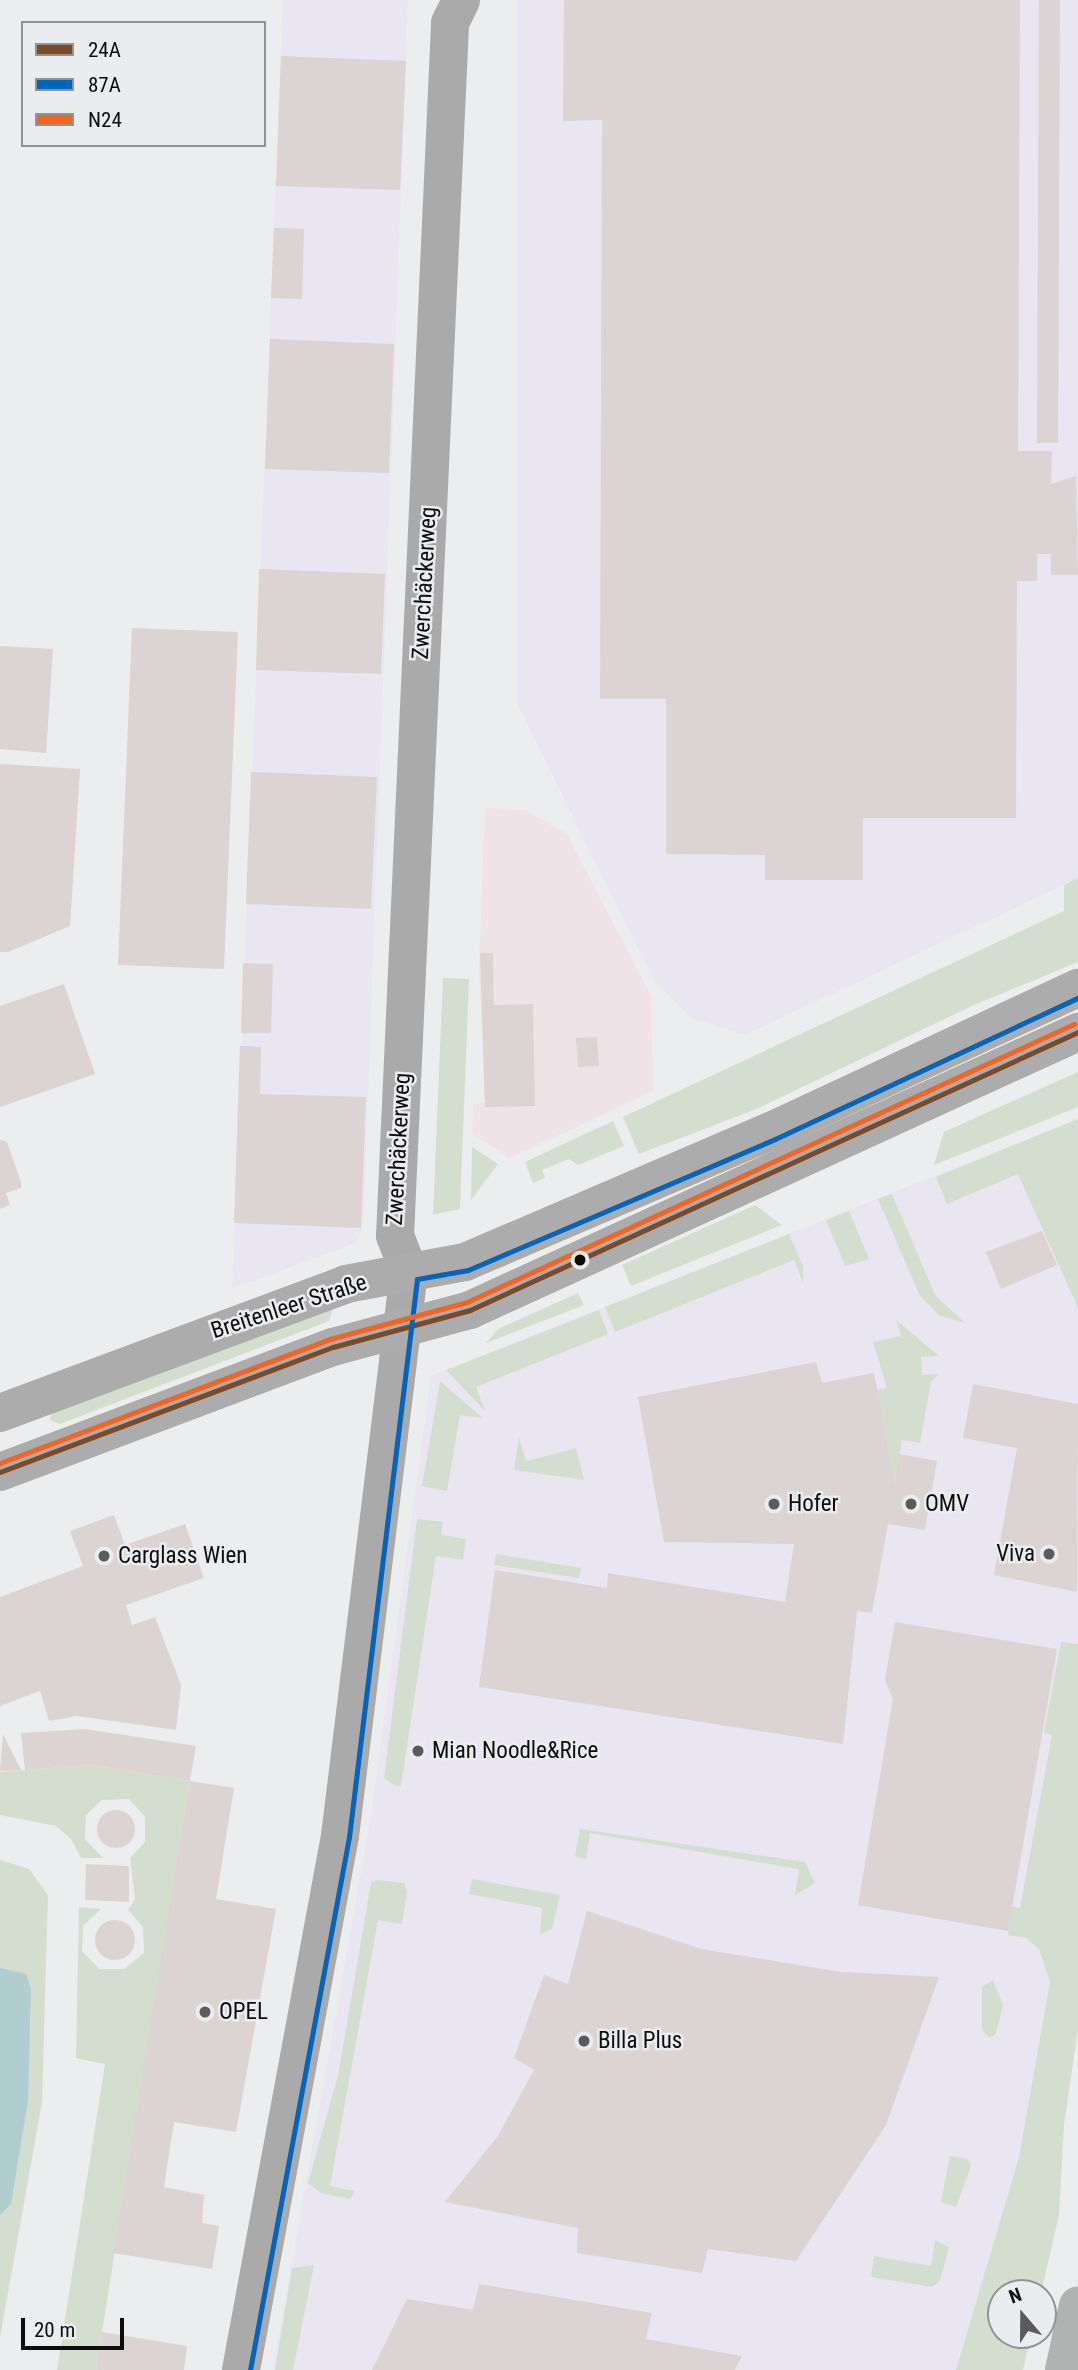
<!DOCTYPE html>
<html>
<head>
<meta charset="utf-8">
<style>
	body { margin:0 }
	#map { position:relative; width:1078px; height:2370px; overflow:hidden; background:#ecedee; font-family:"Roboto Condensed",sans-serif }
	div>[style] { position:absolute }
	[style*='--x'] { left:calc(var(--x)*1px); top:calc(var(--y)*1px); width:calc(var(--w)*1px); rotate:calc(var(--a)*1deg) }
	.commercial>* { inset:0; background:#e9e5f1 }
	.education>* { inset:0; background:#f0e3e8 }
	.green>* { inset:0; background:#d4decf }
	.water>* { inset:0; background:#b0ced0 }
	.building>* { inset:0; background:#dbd4d3 }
	.round { border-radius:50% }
	.minor>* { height:38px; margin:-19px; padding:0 19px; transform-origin:19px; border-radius:19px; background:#aaa }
	.major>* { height:38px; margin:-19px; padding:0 19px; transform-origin:19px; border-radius:19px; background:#acacad }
	.highway>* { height:38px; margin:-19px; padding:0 19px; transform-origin:19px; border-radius:19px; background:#b1b2b2 }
	.bus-1>* { height:5px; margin:-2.5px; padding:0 2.5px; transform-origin:2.5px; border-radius:2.5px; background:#7a4b2a }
	.bus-2>* { height:5px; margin:-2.5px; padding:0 2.5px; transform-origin:2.5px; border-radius:2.5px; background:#0065bd }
	.bus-3>* { height:5px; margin:-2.5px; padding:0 2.5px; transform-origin:2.5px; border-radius:2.5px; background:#f26522 }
	.dots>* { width:19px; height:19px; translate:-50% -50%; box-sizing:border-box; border:4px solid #ebecef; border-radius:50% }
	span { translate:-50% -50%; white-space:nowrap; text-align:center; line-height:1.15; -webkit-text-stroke:5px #ebecef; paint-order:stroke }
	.street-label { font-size:23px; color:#0d0d0e }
	.poi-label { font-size:23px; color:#0d0d0e }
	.left { translate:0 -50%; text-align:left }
	.right { translate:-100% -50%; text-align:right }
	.legend { position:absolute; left:21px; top:21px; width:245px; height:126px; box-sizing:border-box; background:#ebecef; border:2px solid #929395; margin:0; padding:9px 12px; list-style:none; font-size:21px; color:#0d0d0e }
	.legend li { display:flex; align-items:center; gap:14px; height:35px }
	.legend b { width:35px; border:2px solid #929395 }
	.north { position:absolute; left:987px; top:2279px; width:70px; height:70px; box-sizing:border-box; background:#ebecef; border:2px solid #929395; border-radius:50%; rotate:340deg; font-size:19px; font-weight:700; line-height:28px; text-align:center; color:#0d0d0e }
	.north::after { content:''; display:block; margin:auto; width:24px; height:32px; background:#5b5b5c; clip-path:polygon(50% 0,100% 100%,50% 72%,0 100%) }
	.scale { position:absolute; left:21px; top:2318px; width:103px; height:32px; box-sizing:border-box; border:4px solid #0d0d0e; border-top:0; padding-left:9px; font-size:21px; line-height:24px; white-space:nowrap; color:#0d0d0e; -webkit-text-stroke:5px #ebecef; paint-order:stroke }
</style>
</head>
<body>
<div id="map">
	<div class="commercial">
		<div style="clip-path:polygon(283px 0,408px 0,363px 1228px,355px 1243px,232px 1289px)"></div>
		<div style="clip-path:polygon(517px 0,1078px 0,1078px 878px,745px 1035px,691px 1018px,653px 979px,517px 703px)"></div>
		<div style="clip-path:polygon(1078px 1119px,1078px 1847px,1019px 2157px,956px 2370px,273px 2370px,371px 1816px,431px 1376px)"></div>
	</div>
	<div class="education">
		<div style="clip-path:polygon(485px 808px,525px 810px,567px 834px,651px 996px,653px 1091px,510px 1158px,472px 1134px,473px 1104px,485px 1103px,479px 967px)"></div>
	</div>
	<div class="green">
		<div style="clip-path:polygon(1078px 878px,1078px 962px,974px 1005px,754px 1110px,639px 1154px,623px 1117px,1064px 911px,1064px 885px)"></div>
		<div style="clip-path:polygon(443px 978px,469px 979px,460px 1209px,433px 1215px)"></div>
		<div style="clip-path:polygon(1078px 1072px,1078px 1107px,934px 1165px,944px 1132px)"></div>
		<div style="clip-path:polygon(1078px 1119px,1078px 1308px,1018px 1174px,947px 1204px,936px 1177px)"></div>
		<div style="clip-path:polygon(613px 1121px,624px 1146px,578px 1165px,569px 1159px,542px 1170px,545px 1178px,533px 1183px,525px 1162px)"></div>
		<div style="clip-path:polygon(472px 1147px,498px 1164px,471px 1200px)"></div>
		<div style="clip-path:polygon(892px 1194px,935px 1295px,965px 1323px,940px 1316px,920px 1296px,878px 1199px)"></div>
		<div style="clip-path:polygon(755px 1205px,782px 1225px,631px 1286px,622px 1265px)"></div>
		<div style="clip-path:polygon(849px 1211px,869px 1259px,845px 1266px,826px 1220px)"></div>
		<div style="clip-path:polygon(789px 1234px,803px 1266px,803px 1283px,794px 1260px,615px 1332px,605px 1307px)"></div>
		<div style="clip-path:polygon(578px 1293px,584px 1305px,486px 1343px,498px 1329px)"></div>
		<div style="clip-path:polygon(333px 1307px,329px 1321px,60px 1424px,50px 1420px,52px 1412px)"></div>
		<div style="clip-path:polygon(599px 1310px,608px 1334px,476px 1387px,485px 1411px,446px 1370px)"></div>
		<div style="clip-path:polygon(896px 1320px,939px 1356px,921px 1357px,922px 1375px,939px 1374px,931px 1382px,920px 1443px,902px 1440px,895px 1483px,877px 1390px,887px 1388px,873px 1342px,901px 1336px)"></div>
		<div style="clip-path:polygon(440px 1381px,483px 1418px,460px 1415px,447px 1491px,422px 1486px)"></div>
		<div style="clip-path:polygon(519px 1437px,526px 1461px,576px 1448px,584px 1480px,514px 1470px)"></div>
		<div style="clip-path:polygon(417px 1519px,443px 1522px,441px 1535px,466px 1539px,463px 1560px,436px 1556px,401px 1786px,396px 1786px,384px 1778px)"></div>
		<div style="clip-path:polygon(496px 1554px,581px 1568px,579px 1578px,494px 1565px)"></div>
		<div style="clip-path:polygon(1061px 1642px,1078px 1644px,1078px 2029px,1064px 2125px,1059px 2215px,1041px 2293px,1001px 2293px,1001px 2335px,1031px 2335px,1023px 2370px,956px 2370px,1019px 2157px,1050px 1982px,1039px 1949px,1026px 1938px,1008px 1935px,1012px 1906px,1020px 1908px,1052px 1735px,1044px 1733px)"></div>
		<div style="clip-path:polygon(90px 1765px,190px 1781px,96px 2370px,57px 2370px,105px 2064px,76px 2058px,79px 1907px,101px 1909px,83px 1926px,82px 1951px,99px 1969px,124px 1969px,144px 1953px,143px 1927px,128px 1910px,135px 1899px,130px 1858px,145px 1842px,145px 1817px,129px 1799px,102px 1800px,86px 1815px,85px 1839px,103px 1858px,81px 1858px,71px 1839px,56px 1826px,0 1815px,0 1772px)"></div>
		<div style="clip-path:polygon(580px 1829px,805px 1862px,815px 1883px,795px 1895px,799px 1869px,590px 1833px,586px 1859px,575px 1856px)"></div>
		<div style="clip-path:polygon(0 1860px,29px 1869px,48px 1895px,42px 2102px,0 2338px)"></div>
		<div style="clip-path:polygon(472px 1879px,560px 1895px,552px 1929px,540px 1934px,542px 1908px,469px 1894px)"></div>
		<div style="clip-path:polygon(377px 1880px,404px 1883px,407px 1892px,402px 1924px,378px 1920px,330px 2186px,355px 2191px,350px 2199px,321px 2193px,308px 2183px,338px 2076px,371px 1883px)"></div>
		<div style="clip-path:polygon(993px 1980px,1003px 2005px,996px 2034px,989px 2038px,982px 2030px,982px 1987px)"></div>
		<div style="clip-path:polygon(950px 2156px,967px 2159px,971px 2166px,956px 2207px,941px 2202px)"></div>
		<div style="clip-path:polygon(935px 2240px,949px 2247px,940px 2281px,932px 2287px,871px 2277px,874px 2256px,931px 2266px)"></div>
		<div style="clip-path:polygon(314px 2265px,293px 2370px,275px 2370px,292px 2268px)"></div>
	</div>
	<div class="water">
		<div style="clip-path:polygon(0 1968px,26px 1974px,31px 1989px,28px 2101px,11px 2204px,0 2215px)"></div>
	</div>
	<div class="building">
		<div style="clip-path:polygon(564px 0,1020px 0,1018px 451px,1052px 451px,1051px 484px,1076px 476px,1078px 575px,1051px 575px,1051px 554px,1037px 554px,1037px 581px,1017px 581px,1016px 818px,863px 818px,863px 880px,765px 880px,765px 855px,666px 854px,666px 699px,600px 699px,602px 120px,563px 121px)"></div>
		<div style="clip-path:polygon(1039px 0,1060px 0,1058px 443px,1037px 443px)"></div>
		<div style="clip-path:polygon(281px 56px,406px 61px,400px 190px,276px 186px)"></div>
		<div style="clip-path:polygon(274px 228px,304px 229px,302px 299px,271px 298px)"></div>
		<div style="clip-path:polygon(270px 339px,394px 344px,389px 473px,265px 469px)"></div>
		<div style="clip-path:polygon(259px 569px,385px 574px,381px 674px,256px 670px)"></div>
		<div style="clip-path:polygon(132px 628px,238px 632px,224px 969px,118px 965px)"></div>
		<div style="clip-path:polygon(0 646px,53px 649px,46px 753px,0 749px)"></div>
		<div style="clip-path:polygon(0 764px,80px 769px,70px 926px,8px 952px,0 952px)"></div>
		<div style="clip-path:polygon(251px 772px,377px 777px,371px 909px,246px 904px)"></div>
		<div style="clip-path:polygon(480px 953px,493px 953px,494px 1005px,533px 1004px,535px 1106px,485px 1107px)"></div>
		<div style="clip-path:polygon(243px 963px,273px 964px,271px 1033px,241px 1033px)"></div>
		<div style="clip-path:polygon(64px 984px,95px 1074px,0 1107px,0 1006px)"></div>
		<div style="clip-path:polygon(597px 1037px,599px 1066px,578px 1067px,576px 1038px)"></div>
		<div style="clip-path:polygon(240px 1046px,261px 1047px,260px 1094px,366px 1097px,361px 1228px,234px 1223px)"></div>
		<div style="clip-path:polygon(0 1140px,7px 1142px,21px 1182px,21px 1188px,6px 1193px,10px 1205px,0 1209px)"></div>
		<div style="clip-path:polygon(1042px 1231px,1057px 1265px,1001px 1289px,986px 1252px)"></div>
		<div style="clip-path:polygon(816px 1362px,822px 1383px,874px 1373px,895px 1483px,899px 1454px,937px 1461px,925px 1530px,888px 1524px,872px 1613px,857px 1611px,843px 1744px,479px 1687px,495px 1570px,607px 1588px,608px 1573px,785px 1602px,794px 1544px,664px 1542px,638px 1397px)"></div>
		<div style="clip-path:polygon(973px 1384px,1078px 1404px,1077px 1592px,994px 1575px,1017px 1448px,963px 1438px)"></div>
		<div style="clip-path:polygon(114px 1515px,125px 1545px,185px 1524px,204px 1578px,126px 1605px,132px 1625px,155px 1617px,181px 1685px,176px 1730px,77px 1716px,49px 1721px,40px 1691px,0 1706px,0 1597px,83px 1566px,70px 1531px)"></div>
		<div style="clip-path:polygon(895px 1622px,1057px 1649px,1008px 1931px,858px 1905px,893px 1699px,885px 1680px)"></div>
		<div style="clip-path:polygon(85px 1729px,196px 1746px,190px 1781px,234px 1788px,216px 1899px,276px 1909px,236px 2132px,174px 2122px,164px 2187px,204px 2195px,202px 2223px,219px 2226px,212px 2269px,113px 2253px,190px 1781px,90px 1765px,25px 1770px,21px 1733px)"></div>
		<div style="clip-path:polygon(3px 1734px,21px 1770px,0 1771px)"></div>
		<div class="round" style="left:97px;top:1810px;width:38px;height:38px"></div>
		<div style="clip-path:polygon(86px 1864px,129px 1866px,129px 1902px,85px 1900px)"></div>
		<div style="clip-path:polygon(587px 1911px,701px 1949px,841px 1972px,939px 1977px,886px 2125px,796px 2261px,708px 2249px,702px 2273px,577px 2253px,578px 2228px,445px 2202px,498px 2136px,534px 2070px,514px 2058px,544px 1975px,568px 1984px)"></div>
		<div class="round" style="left:95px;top:1920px;width:40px;height:40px"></div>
		<div style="clip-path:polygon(479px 2284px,652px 2313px,646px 2339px,742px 2356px,735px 2370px,372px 2370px,407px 2299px,473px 2310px)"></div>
		<div style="clip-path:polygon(102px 2332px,187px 2346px,184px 2370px,96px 2370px)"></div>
	</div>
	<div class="minor">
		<div style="--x:241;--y:2370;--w:543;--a:-79.5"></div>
		<div style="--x:340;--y:1836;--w:568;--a:-83.03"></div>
		<div style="--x:409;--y:1272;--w:39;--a:-111"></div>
		<div style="--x:395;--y:1236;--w:1214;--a:-87.4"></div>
		<div style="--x:450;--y:23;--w:25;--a:-64"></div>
	</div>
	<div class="major">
		<div style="--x:0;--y:1413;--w:369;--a:-20.4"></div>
		<div style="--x:346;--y:1284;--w:121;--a:-10.5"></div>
		<div style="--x:465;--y:1262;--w:333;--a:-23.2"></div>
		<div style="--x:771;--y:1131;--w:339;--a:-25"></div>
		<div style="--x:0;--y:1472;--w:356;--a:-20.6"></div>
		<div style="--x:333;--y:1347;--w:142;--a:-15.1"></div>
		<div style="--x:470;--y:1310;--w:669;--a:-24.57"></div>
	</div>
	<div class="highway">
		<div style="--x:1064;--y:2370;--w:66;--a:-77.8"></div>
	</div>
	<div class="bus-1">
		<div style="--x:0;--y:1472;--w:356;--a:-20.6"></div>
		<div style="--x:333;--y:1347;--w:142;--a:-15.1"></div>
		<div style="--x:470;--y:1310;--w:669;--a:-24.57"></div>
	</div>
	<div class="bus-2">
		<div style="--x:250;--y:2370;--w:542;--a:-79.48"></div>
		<div style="--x:349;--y:1837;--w:562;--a:-83.05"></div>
		<div style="--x:417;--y:1279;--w:52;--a:-10"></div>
		<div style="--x:468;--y:1270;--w:334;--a:-23.1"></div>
		<div style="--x:775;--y:1139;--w:334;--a:-25"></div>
	</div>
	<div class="bus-3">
		<div style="--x:0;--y:1463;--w:353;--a:-20.6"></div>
		<div style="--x:330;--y:1339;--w:142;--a:-15.1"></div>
		<div style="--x:467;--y:1302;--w:668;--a:-24.61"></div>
	</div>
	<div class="dots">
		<div style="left:580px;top:1260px;background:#0d0d0e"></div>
		<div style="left:774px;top:1504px;background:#5b5b5c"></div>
		<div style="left:911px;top:1504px;background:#5b5b5c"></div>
		<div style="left:1049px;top:1554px;background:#5b5b5c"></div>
		<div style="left:104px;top:1556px;background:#5b5b5c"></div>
		<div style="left:418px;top:1751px;background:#5b5b5c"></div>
		<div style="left:205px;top:2012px;background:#5b5b5c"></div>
		<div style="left:584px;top:2041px;background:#5b5b5c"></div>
	</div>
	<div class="street-label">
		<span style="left:425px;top:583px;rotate:-87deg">Zwerchäckerweg</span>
		<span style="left:399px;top:1149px;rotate:-87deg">Zwerchäckerweg</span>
		<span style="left:289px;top:1307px;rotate:-18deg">Breitenleer Straße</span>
	</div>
	<div class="poi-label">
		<span class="left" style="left:788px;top:1504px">Hofer</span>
		<span class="left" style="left:925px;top:1504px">OMV</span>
		<span class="right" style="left:1035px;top:1554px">Viva</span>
		<span class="left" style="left:118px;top:1556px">Carglass Wien</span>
		<span class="left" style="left:432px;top:1751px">Mian Noodle&amp;Rice</span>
		<span class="left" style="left:219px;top:2012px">OPEL</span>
		<span class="left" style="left:598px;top:2041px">Billa Plus</span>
	</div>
	<ul class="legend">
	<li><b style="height:9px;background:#7a4b2a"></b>24A</li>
	<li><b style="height:9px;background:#0065bd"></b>87A</li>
	<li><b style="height:9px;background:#f26522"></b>N24</li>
	</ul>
	<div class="north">N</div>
	<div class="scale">20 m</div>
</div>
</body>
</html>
